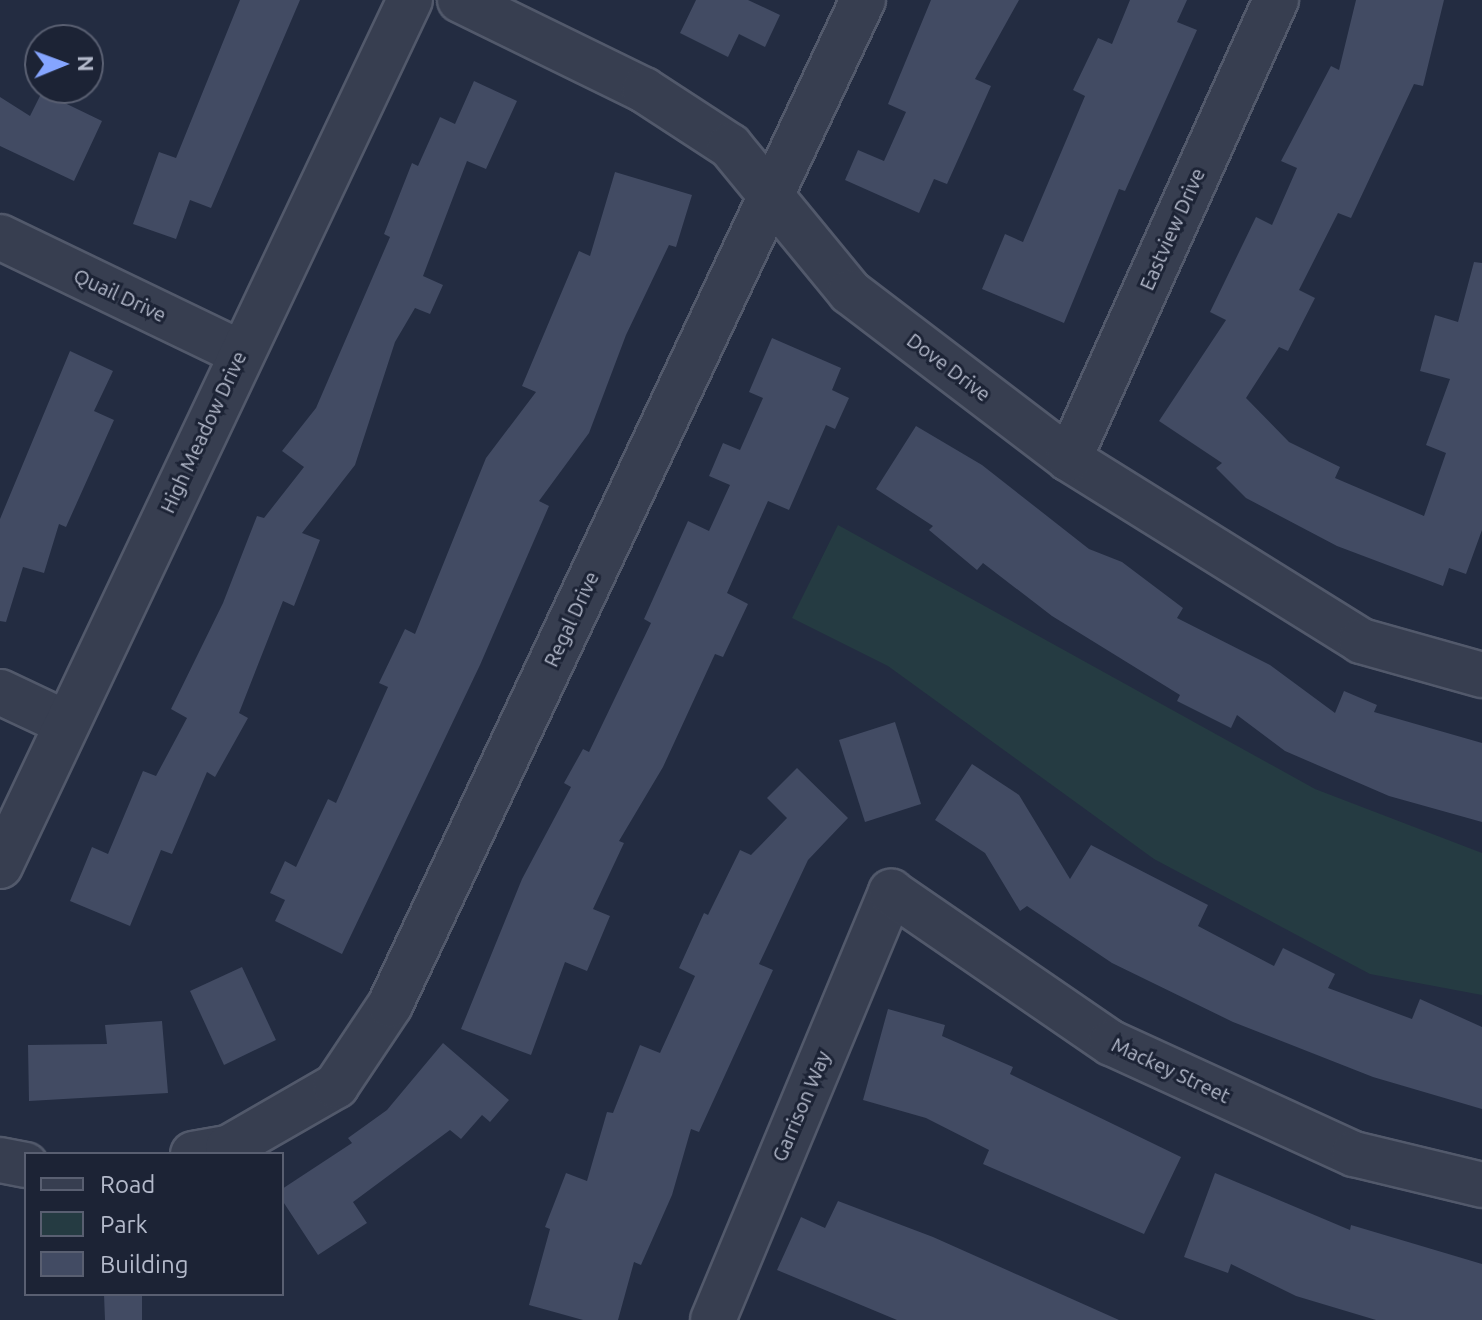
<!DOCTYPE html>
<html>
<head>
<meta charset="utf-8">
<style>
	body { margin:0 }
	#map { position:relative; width:1482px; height:1320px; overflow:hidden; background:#232c41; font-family:Ubuntu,sans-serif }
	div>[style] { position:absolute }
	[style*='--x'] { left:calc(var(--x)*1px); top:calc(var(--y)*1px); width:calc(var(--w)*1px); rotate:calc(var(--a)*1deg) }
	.green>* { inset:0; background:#253b42 }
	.building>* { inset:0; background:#424b63 }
	.roads { filter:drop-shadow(2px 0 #52596b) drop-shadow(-2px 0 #52596b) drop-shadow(0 2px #52596b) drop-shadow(0 -2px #52596b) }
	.minor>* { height:44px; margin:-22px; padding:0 22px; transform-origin:22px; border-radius:22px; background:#373e50 }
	span { translate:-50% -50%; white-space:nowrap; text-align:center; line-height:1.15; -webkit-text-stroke:6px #1c2335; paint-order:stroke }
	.street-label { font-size:20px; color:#b4bacb }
	.legend { position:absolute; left:24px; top:1152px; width:260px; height:144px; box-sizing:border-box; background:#1c2335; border:2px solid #595f71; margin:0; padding:10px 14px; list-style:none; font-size:24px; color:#b4bacb }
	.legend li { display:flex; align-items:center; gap:16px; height:40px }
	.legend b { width:40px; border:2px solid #595f71 }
	.north { position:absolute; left:24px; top:24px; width:80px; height:80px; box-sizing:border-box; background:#1c2335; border:2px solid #595f71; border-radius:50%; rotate:89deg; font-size:22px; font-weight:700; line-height:32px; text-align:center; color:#b4bacb }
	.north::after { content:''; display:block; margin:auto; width:28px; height:36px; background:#85a5ff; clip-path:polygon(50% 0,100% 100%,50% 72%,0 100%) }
</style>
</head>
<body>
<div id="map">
	<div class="green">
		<div style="clip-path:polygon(838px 525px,1315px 789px,1482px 853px,1482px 995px,1370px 974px,1154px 859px,888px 666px,792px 618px)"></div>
	</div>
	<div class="building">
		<div style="clip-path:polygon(240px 0,300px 0,211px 208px,190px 200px,176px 239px,133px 224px,159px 152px,176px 158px)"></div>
		<div style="clip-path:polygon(696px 0,748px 0,780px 15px,765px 47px,739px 34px,728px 57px,680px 33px)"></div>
		<div style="clip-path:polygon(931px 0,1019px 0,975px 79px,991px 86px,947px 184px,934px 179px,919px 213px,845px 180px,858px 150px,884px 161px,906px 112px,888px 104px)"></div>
		<div style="clip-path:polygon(1130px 0,1187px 0,1177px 22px,1197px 30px,1125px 191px,1119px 189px,1064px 323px,982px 289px,1005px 234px,1023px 242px,1085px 96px,1073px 90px,1098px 38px,1112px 44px)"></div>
		<div style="clip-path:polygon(1356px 0,1444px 0,1423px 86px,1414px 84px,1351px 218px,1338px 213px,1299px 290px,1315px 298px,1288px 351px,1279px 347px,1246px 398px,1289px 442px,1340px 467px,1335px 478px,1424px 516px,1446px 453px,1426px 445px,1450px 379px,1420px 371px,1435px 315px,1458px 322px,1474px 262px,1482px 263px,1482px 530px,1466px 574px,1449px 568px,1443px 586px,1337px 546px,1246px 498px,1216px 468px,1222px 463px,1159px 421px,1226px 320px,1210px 312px,1256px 217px,1272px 225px,1297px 168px,1281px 161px,1331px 66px,1339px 70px)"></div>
		<div style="clip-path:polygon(474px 81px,517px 101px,486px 169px,467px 161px,423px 276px,443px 285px,430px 314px,415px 308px,395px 342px,355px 465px,302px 533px,320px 540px,294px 606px,283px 601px,239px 713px,248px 718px,215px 777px,207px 772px,172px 854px,161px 850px,130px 926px,70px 901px,92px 847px,108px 854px,143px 771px,156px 776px,187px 718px,171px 709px,223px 603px,257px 516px,264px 518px,304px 467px,282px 451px,316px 408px,390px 237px,384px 234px,412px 163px,418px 166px,440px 117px,455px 124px)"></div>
		<div style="clip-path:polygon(42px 92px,102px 121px,74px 181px,0 146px,0 97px,30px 116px)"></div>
		<div style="clip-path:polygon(615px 172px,692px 195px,676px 247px,669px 245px,626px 335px,589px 433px,539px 501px,549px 506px,480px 665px,342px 954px,275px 921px,285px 900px,270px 893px,285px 861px,296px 867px,328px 799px,336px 803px,388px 687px,379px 683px,405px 629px,415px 634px,486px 458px,536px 392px,522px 386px,579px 251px,590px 256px)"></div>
		<div style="clip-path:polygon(772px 338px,841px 368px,832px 390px,849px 398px,835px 429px,826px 425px,789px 510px,768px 501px,727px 593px,748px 604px,723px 657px,715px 654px,663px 767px,619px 841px,624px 843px,593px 909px,610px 916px,587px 971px,565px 962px,531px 1055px,461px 1029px,522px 879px,571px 787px,564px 783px,583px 749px,589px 752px,651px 623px,644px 619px,688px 521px,709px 531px,730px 485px,709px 476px,723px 443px,740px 450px,763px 398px,749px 392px)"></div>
		<div style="clip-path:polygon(70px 351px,113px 371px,94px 411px,114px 420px,66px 527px,59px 524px,44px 573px,23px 567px,6px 622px,0 621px,0 519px)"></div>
		<div style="clip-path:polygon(916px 426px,982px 465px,1089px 549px,1122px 562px,1183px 608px,1177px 618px,1270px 665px,1335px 713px,1344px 691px,1377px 705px,1374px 712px,1482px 743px,1482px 822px,1389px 796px,1285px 751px,1237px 715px,1231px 728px,1177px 701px,1180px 695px,1052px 616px,983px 563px,977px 570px,929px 530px,933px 526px,876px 489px)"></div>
		<div style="clip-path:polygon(895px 722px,921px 804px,865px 822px,839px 740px)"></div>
		<div style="clip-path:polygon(972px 764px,1019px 795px,1070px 879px,1091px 845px,1208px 905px,1198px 926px,1274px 966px,1283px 948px,1335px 974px,1328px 988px,1412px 1019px,1420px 999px,1482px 1027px,1482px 1109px,1373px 1077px,1233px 1022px,1112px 963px,1027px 906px,1020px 911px,985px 853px,935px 820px)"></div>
		<div style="clip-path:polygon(797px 768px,848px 818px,808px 860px,759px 964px,773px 970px,699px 1132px,691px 1129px,672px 1195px,641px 1265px,634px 1262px,618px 1320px,583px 1320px,529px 1305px,550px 1229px,545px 1227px,566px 1173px,587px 1181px,607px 1112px,613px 1113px,640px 1045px,660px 1053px,695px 976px,679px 968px,704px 913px,708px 915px,740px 850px,751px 855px,787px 818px,767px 798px)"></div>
		<div style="clip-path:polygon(242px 967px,276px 1040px,224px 1065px,190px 991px)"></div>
		<div style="clip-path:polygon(888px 1009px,945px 1025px,942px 1036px,1013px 1067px,1010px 1074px,1181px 1157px,1144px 1234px,983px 1164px,989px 1150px,926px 1118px,863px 1100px)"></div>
		<div style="clip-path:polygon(162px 1021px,168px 1093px,29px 1101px,28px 1045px,107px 1044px,105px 1025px)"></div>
		<div style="clip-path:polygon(443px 1043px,509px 1100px,490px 1122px,482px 1115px,461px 1139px,450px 1130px,353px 1202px,367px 1223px,318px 1255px,282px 1200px,282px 1189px,352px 1143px,348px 1138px,387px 1110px)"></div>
		<div style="clip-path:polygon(1215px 1173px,1350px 1230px,1351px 1225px,1482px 1264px,1482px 1320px,1376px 1320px,1296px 1296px,1231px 1264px,1228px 1273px,1184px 1257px)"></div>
		<div style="clip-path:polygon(838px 1201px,933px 1237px,1119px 1320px,897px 1320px,777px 1270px,801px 1217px,825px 1228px)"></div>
		<div style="clip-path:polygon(104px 1294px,142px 1294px,142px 1320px,105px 1320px)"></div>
	</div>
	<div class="roads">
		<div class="minor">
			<div style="--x:460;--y:0;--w:205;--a:26.1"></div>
			<div style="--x:644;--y:90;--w:103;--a:33.1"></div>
			<div style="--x:730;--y:146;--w:189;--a:50.6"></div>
			<div style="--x:850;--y:292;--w:275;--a:37.3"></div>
			<div style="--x:1069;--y:459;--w:344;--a:31.9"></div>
			<div style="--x:1361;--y:641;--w:126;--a:15.7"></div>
			<div style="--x:0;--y:237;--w:267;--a:25.7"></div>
			<div style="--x:1069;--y:459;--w:504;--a:-65.73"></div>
			<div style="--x:0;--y:692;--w:73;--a:25.2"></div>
			<div style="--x:0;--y:866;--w:958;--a:-64.67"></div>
			<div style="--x:193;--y:1154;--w:36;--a:-10"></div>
			<div style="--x:228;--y:1148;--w:125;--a:-29.9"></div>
			<div style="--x:336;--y:1086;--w:97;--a:-56.3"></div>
			<div style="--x:390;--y:1005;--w:1111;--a:-64.8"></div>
			<div style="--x:0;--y:1160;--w:26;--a:11"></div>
			<div style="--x:713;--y:1320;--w:464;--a:-67.4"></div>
			<div style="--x:891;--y:892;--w:267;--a:34.5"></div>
			<div style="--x:1111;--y:1043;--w:267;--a:24.6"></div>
			<div style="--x:1354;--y:1154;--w:132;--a:13.6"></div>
		</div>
	</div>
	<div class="street-label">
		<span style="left:1172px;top:229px;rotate:-66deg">Eastview Drive</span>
		<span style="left:120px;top:295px;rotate:25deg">Quail Drive</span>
		<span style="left:949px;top:367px;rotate:37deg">Dove Drive</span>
		<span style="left:203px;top:432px;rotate:-65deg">High Meadow Drive</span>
		<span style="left:571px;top:619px;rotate:-65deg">Regal Drive</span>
		<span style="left:1171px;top:1070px;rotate:25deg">Mackey Street</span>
		<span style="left:801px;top:1106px;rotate:-67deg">Garrison Way</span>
	</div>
	<ul class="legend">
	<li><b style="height:10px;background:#373e50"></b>Road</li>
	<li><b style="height:22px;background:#253b42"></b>Park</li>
	<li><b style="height:22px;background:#424b63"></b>Building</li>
	</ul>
	<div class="north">N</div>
</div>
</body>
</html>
